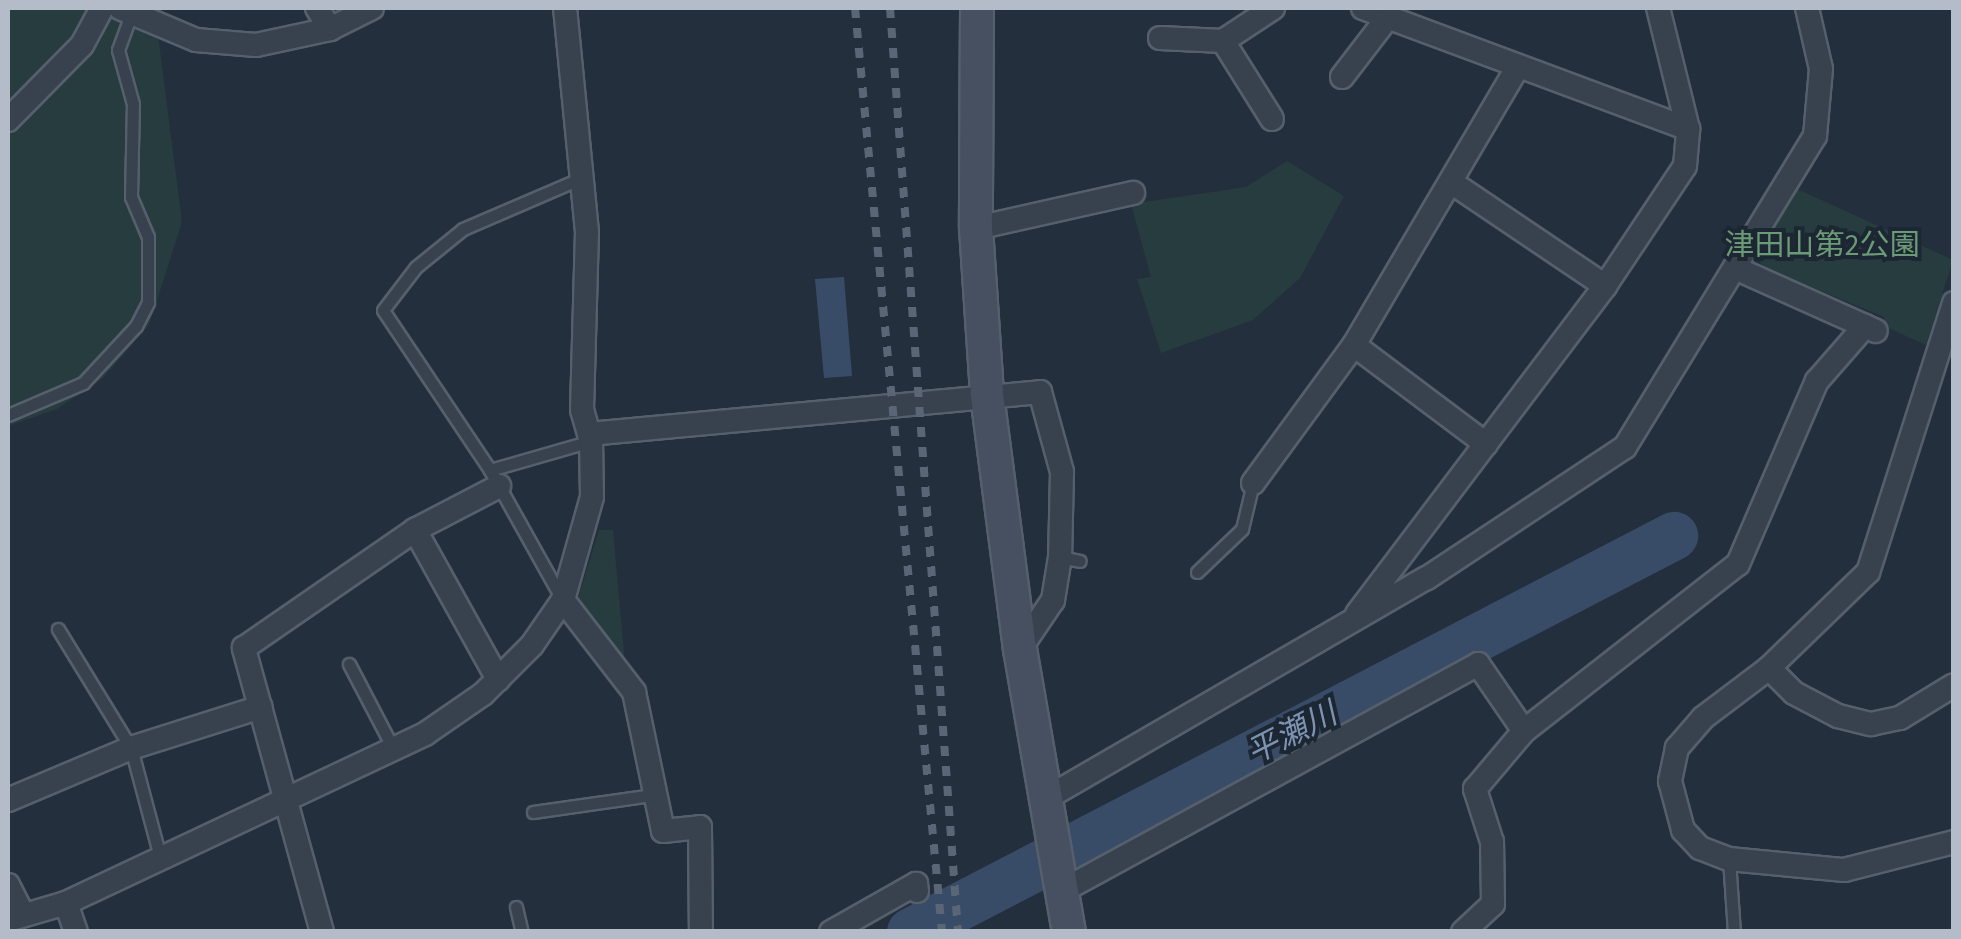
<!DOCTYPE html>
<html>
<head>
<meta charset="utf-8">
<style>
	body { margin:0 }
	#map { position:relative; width:1961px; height:939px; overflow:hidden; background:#242f3e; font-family:"Source Sans 3","Noto Sans JP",sans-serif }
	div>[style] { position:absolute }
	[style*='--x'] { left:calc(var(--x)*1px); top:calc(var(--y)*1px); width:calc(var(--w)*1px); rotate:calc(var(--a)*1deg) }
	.green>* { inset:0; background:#263c3f }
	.water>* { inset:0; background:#394c67 }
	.river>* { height:48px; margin:-24px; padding:0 24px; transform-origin:24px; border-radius:24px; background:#394c67 }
	.roads { filter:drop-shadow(2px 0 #565f6c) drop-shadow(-2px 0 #565f6c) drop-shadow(0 2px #565f6c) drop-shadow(0 -2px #565f6c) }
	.lane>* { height:11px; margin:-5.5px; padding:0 5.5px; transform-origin:5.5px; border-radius:5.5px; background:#38414e }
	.street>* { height:22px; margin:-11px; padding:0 11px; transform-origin:11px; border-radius:11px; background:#38414e }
	.secondary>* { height:32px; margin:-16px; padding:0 16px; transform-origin:16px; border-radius:16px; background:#465061 }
	.rail>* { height:8px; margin-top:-4px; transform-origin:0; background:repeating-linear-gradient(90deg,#5a6575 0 10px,transparent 0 20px) }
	span { translate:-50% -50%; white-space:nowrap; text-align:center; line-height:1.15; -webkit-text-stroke:8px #1d2633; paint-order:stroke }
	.park-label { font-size:30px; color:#6b9a76 }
	.water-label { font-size:32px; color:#7c92b1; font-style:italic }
	.frame { position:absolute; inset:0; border:10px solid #b4bcc9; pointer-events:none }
</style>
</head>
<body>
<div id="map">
	<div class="green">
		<div style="clip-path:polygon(8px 8px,143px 8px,156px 19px,182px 222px,149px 325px,103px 378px,57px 409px,8px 426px)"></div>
		<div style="clip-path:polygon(1287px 161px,1344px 196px,1300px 278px,1253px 320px,1161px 353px,1137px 279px,1151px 277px,1131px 204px,1246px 187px)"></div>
		<div style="clip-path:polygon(1795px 188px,1953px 260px,1926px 345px,1886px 327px,1884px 317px,1763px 267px,1756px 255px)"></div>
		<div style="clip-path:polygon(599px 530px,613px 530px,625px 664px,576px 605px)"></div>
	</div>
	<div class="water">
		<div style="clip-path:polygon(844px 277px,852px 376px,824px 378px,815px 279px)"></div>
	</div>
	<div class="river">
		<div style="--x:911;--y:932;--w:860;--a:-27.43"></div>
	</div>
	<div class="roads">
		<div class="lane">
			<div style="--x:8;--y:415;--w:82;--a:-23.1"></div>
			<div style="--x:83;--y:383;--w:78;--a:-47.1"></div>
			<div style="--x:136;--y:326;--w:27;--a:-63"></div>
			<div style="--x:148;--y:302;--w:65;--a:-90"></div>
			<div style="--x:148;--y:237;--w:43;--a:-113"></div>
			<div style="--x:131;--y:197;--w:93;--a:-88.8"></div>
			<div style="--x:133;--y:104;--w:56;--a:-105.5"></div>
			<div style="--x:118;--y:50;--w:38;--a:-70"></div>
			<div style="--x:490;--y:470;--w:105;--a:-16"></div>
			<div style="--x:1060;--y:557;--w:20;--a:11"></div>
			<div style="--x:1197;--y:572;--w:62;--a:-43.7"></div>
			<div style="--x:1242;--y:529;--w:47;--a:-76.6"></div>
			<div style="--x:562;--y:599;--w:148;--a:-119.2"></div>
			<div style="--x:490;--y:470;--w:192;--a:-123.8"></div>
			<div style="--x:383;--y:310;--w:54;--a:-52.5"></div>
			<div style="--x:416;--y:267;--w:60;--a:-39"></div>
			<div style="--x:463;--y:229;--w:126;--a:-23.3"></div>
			<div style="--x:58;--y:629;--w:140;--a:58.5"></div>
			<div style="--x:131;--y:748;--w:113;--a:75.1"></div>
			<div style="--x:349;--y:664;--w:95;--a:62.4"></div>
			<div style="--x:533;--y:812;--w:121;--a:-8.1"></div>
			<div style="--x:1729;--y:859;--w:73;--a:86.1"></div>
			<div style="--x:516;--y:907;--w:26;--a:77"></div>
		</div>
		<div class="street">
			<div style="--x:120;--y:8;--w:82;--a:22.8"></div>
			<div style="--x:196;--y:40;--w:60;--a:4.8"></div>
			<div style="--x:256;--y:45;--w:76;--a:-12.2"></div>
			<div style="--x:330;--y:29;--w:47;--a:-26.6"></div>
			<div style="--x:317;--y:8;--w:25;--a:58"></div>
			<div style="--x:1363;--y:8;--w:347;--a:20.4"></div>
			<div style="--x:1160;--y:38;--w:63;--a:2.7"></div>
			<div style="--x:1223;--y:41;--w:60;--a:-33.4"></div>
			<div style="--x:1223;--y:41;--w:92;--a:57.9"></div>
			<div style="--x:1342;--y:77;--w:76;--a:-52.5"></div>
			<div style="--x:8;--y:120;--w:105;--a:-45.4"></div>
			<div style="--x:82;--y:45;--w:42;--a:-61.6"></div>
			<div style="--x:1451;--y:182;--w:186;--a:34"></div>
			<div style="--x:976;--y:228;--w:161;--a:-12.6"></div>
			<div style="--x:1735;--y:268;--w:154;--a:24.1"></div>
			<div style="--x:1954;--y:303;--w:282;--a:107.7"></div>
			<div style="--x:1868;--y:572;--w:138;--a:135.9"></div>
			<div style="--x:1769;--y:668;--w:83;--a:142.9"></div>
			<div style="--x:1703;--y:718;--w:40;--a:131"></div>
			<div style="--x:1677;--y:748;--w:34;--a:102"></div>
			<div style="--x:1670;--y:781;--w:51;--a:75.1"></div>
			<div style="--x:1683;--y:830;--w:25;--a:47"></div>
			<div style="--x:1700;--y:848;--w:31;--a:21"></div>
			<div style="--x:1729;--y:859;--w:116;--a:5.5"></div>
			<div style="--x:1844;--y:870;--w:114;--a:-14.3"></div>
			<div style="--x:1354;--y:345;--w:165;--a:36.9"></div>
			<div style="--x:589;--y:434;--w:453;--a:-5.3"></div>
			<div style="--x:1040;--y:392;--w:83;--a:74.6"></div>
			<div style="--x:1062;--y:472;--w:85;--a:91.3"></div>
			<div style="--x:1060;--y:557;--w:44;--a:99.2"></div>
			<div style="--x:1053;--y:600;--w:59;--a:124"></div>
			<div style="--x:1253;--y:483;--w:171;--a:-53.8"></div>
			<div style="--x:1354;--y:345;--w:323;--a:-59.5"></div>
			<div style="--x:415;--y:530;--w:171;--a:60.9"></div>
			<div style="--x:563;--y:600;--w:116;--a:52.3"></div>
			<div style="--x:634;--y:692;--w:142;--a:78.2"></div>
			<div style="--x:663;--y:831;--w:37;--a:-6"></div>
			<div style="--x:700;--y:827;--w:105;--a:89.5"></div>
			<div style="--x:1357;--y:614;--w:411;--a:-52.9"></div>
			<div style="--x:1605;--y:286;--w:144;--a:-56.3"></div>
			<div style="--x:1685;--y:166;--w:37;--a:-85"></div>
			<div style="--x:1688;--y:129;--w:125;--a:-103.9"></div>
			<div style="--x:1769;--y:668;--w:35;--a:45"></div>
			<div style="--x:1794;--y:693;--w:50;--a:27.6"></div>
			<div style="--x:1838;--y:716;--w:34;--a:14"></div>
			<div style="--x:1871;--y:724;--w:30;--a:-12"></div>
			<div style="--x:1900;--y:718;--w:63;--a:-31.4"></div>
			<div style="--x:1045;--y:799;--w:441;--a:-30.1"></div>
			<div style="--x:1427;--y:578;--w:237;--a:-33.5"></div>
			<div style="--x:1625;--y:447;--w:364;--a:-58.6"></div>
			<div style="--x:1815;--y:136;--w:67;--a:-84.9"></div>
			<div style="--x:1821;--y:69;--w:63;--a:-102.9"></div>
			<div style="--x:8;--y:800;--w:134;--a:-22.9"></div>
			<div style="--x:131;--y:748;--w:136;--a:-17.5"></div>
			<div style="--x:8;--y:885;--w:33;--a:63"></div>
			<div style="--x:1062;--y:891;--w:474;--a:-28.6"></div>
			<div style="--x:1478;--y:664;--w:81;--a:55.5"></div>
			<div style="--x:66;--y:903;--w:31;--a:71"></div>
			<div style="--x:8;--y:920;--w:60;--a:-16.3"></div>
			<div style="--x:66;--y:903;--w:397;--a:-25.2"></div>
			<div style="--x:425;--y:734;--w:70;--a:-34.6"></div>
			<div style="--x:483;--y:694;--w:69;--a:-45"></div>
			<div style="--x:532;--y:645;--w:55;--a:-55.4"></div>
			<div style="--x:563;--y:600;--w:107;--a:-74.3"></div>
			<div style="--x:592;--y:497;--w:56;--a:-91"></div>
			<div style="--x:591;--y:441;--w:32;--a:-106"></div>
			<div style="--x:582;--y:410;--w:178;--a:-88.4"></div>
			<div style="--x:587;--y:232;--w:225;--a:-95.6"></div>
			<div style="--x:322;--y:932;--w:295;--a:-105.4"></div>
			<div style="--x:244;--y:648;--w:208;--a:-34.6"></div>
			<div style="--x:415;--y:530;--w:95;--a:-27.6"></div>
			<div style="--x:831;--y:932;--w:98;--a:-29.5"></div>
			<div style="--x:916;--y:884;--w:7;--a:82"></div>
			<div style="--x:1463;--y:932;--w:41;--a:-43"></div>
			<div style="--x:1493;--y:904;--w:62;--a:-90.9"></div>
			<div style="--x:1492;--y:842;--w:56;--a:-107.8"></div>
			<div style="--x:1475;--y:789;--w:76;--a:-49.8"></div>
			<div style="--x:1524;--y:731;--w:271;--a:-38"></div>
			<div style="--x:1738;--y:564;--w:199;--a:-66.7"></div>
			<div style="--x:1817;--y:381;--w:73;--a:-48.9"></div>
		</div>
		<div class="secondary">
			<div style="--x:977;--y:8;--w:220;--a:90.3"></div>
			<div style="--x:976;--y:228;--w:167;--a:86.2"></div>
			<div style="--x:987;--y:395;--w:256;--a:82.6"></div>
			<div style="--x:1020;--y:649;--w:287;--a:80.2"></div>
		</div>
	</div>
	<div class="rail">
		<div style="--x:855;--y:8;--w:928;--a:84.62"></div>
		<div style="--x:890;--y:8;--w:926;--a:85.79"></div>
	</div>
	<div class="park-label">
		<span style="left:1822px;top:246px">津田山第2公園</span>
	</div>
	<div class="water-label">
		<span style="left:1292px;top:734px;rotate:-27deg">平瀬川</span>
	</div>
	<div class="frame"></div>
</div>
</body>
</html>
